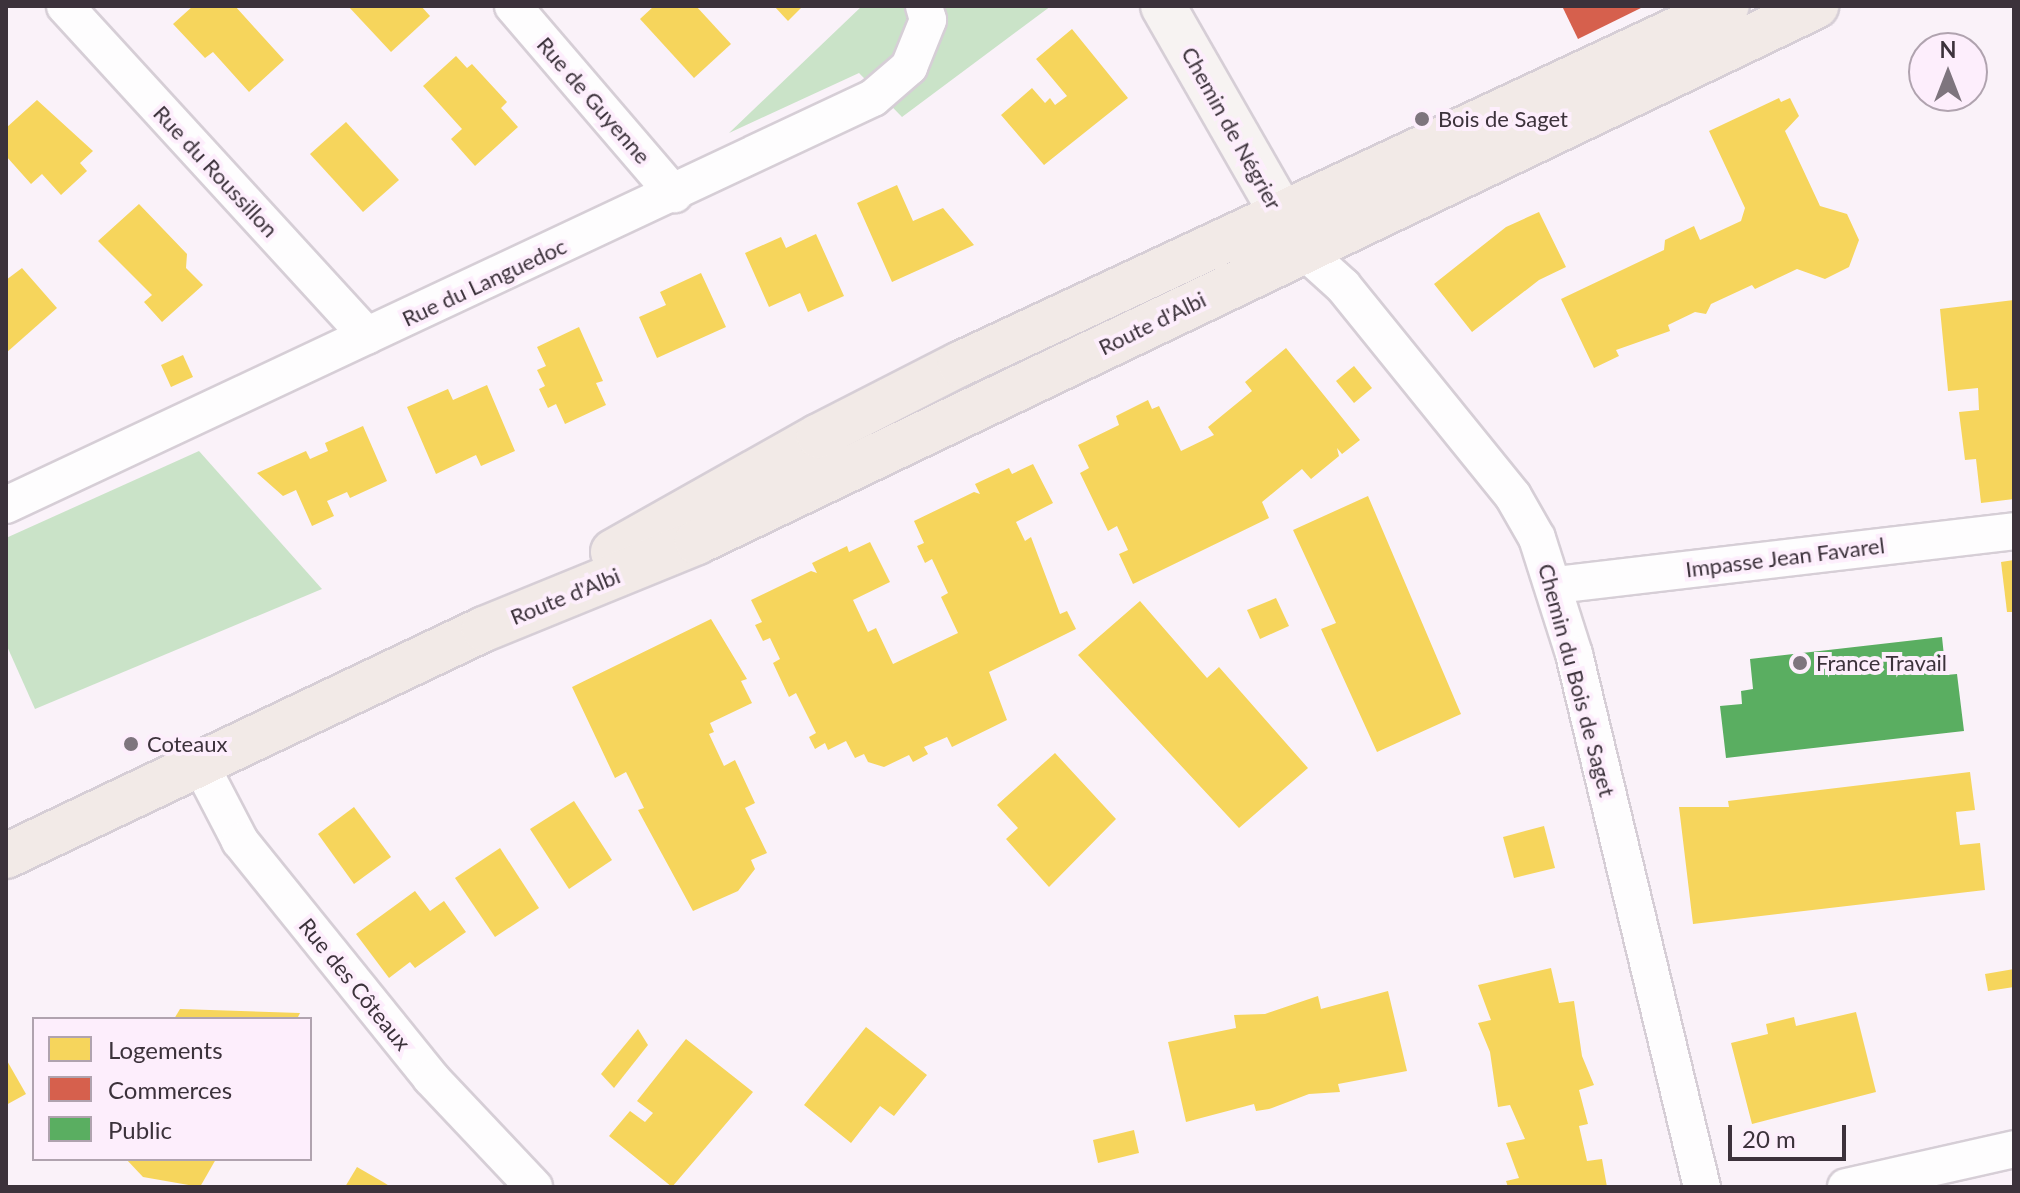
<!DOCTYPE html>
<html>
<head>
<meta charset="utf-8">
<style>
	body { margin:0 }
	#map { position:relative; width:2020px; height:1193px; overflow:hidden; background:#faf2f9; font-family:Lato,sans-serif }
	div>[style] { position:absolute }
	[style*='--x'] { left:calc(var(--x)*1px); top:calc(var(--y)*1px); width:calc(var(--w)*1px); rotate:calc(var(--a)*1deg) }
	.green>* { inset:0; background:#cae3c8 }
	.homes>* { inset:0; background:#f6d55c }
	.shops>* { inset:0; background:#d6604d }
	.public>* { inset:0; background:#5aae61 }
	.roads { filter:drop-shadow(2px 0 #d6ced6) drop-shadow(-2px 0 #d6ced6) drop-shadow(0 2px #d6ced6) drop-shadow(0 -2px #d6ced6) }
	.street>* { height:36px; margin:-18px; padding:0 18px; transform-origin:18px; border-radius:18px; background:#fefdfe }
	.secondary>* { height:44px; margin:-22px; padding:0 22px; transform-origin:22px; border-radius:22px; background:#f7f3f2 }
	.primary>* { height:44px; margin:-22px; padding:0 22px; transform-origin:22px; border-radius:22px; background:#f2eae7 }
	.dots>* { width:22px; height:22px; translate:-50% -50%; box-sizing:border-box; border:4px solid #fdeefc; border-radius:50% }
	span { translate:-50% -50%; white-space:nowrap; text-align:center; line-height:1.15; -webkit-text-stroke:8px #fdeefc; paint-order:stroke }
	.street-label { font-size:22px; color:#3c323b }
	.poi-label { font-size:22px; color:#3c323b }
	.left { translate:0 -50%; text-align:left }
	.frame { position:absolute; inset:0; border:8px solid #3c323b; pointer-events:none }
	.legend { position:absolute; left:32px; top:1017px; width:280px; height:144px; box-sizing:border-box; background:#fdeefc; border:2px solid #b0a3af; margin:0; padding:10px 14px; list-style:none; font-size:24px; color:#3c323b }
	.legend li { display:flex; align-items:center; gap:16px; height:40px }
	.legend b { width:40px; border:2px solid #b0a3af }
	.north { position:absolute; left:1908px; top:32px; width:80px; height:80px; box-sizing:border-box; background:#fdeefc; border:2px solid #b0a3af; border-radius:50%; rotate:0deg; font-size:22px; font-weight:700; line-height:32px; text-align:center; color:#3c323b }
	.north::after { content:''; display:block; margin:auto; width:28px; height:36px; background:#7e757e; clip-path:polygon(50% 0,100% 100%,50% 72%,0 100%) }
	.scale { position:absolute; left:1728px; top:1125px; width:118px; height:36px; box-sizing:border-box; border:4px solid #3c323b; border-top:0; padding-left:10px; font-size:24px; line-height:28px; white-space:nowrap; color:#3c323b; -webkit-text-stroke:6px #fdeefc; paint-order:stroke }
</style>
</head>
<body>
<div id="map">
	<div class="green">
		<div style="clip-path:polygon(862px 6px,1051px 6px,902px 117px,859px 73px,729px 133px)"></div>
		<div style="clip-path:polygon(199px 451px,322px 589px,35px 709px,6px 644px,6px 538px)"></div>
	</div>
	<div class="homes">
		<div style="clip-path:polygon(193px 6px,235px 6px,284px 60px,249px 92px,213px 52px,205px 58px,173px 24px)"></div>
		<div style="clip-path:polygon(348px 6px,421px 6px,430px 16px,391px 52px)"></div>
		<div style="clip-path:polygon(654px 6px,696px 6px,731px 44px,694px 78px,640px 19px)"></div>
		<div style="clip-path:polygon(774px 6px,803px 6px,788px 21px)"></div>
		<div style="clip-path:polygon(1072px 29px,1128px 98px,1044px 165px,1001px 115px,1032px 88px,1045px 103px,1050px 98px,1055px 105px,1067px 96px,1036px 59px)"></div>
		<div style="clip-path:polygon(456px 56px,467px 68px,472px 64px,507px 102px,501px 108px,518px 127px,475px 166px,451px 139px,462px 129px,423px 86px)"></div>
		<div style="clip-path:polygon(1779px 98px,1781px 102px,1790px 98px,1799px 116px,1785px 131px,1820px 206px,1847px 214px,1859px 240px,1849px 267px,1825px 279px,1797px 269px,1755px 289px,1752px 285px,1711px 304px,1706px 314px,1695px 312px,1668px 325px,1670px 331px,1616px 350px,1619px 356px,1594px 368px,1561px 299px,1664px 250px,1665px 240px,1694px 226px,1700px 240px,1741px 221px,1745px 208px,1709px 131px)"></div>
		<div style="clip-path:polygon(37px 100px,93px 151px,80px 163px,87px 171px,61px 195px,42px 174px,31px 184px,6px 156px,6px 128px)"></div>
		<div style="clip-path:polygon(346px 122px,399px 180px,363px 212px,310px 154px)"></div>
		<div style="clip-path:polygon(897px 185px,913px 221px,943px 208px,974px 245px,892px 282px,857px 203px)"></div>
		<div style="clip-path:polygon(139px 204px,187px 254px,186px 268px,203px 285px,162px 322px,144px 302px,152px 295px,98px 241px)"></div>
		<div style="clip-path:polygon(1539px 212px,1566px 267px,1539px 280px,1472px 332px,1434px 284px,1506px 227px)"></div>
		<div style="clip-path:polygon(816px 234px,844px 296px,808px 312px,800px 293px,769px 307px,745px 253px,781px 237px,786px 248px)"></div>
		<div style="clip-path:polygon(22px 268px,57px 308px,6px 353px,6px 280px)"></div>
		<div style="clip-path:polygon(701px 273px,726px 327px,657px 358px,639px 317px,666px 305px,660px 292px)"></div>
		<div style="clip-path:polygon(2014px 300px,2014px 499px,1981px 503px,1976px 459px,1965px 460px,1959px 412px,1979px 410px,1978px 388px,1948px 391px,1940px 309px)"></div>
		<div style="clip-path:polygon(579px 327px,603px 381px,596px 383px,606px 405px,565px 424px,556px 404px,548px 408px,539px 389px,545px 386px,537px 370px,546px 366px,537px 347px)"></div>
		<div style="clip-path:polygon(1286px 348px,1360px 440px,1342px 454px,1337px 448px,1339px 456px,1311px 479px,1302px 469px,1262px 502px,1269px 518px,1133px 584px,1119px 554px,1128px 550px,1117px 526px,1108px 531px,1080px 473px,1089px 468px,1078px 445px,1119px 425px,1116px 416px,1148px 400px,1152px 409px,1159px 406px,1181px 451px,1214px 435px,1208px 427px,1252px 391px,1245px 382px)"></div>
		<div style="clip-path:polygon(183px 355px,193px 377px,171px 387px,161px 365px)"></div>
		<div style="clip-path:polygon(1354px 366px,1372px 388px,1354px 403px,1336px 381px)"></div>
		<div style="clip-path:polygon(487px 385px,515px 451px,481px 466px,476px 455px,436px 474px,407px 407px,448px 389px,453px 400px)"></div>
		<div style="clip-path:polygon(363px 426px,387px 481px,350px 498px,347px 492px,327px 501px,334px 516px,312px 526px,296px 490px,283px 496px,257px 473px,306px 451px,310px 459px,328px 451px,325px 443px)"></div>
		<div style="clip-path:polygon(1033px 464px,1053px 503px,1016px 522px,1025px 541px,1031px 537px,1060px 614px,1067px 611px,1076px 629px,989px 672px,1007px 720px,952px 747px,947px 737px,924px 747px,928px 754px,913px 762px,909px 755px,884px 767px,868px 762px,864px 754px,855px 758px,846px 741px,828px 750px,825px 743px,815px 749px,809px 737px,816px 733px,796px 693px,789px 697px,773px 663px,780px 659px,770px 638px,763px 641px,755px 625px,762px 622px,751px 600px,811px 571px,817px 573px,812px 563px,847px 546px,849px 552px,870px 542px,890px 582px,853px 600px,868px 632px,876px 628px,893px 664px,958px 633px,941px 597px,948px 593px,932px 559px,925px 563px,917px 546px,924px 543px,914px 521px,974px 492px,980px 494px,975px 484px,1009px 468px,1012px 474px)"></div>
		<div style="clip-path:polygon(1368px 496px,1461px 714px,1377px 752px,1321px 629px,1336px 623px,1293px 530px)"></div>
		<div style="clip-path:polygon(2014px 560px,2014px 612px,2007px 612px,2001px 562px)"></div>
		<div style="clip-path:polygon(1276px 598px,1289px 626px,1260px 639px,1247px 610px)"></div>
		<div style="clip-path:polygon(1140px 601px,1207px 678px,1219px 667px,1308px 768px,1239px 828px,1078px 655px)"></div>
		<div style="clip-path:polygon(711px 619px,747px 679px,741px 681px,752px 703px,710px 723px,714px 732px,709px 734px,724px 766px,735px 760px,755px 803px,745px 808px,767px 853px,751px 860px,755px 869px,738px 891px,693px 911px,638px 810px,644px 808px,626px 772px,615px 778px,572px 687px)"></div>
		<div style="clip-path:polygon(1055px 753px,1116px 819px,1049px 887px,1006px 839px,1018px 828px,997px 805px)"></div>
		<div style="clip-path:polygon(1970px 772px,1975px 810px,1956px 812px,1960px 845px,1980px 843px,1985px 890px,1693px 924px,1679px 807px,1729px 807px,1728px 801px)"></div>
		<div style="clip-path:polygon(574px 801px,612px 860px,569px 889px,530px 829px)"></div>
		<div style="clip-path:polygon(354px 807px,391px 857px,354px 884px,318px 834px)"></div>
		<div style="clip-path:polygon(1544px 826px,1555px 868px,1514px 878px,1503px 837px)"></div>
		<div style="clip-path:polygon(500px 848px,539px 908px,495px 937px,455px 878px)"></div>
		<div style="clip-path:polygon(415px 891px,430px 911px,444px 901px,466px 932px,415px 968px,410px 962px,389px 978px,356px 934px)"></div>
		<div style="clip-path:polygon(1551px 968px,1559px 1003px,1574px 1001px,1582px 1056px,1594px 1085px,1579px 1090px,1588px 1124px,1579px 1126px,1587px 1161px,1602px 1159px,1607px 1187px,1508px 1187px,1506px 1181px,1519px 1178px,1506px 1143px,1525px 1139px,1510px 1105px,1498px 1107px,1490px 1052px,1478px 1023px,1491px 1020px,1478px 985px)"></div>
		<div style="clip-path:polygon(2014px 969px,2014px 987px,1988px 991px,1985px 974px)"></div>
		<div style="clip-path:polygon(1388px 991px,1407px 1071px,1338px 1084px,1340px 1092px,1309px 1094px,1269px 1109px,1256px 1111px,1254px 1104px,1186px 1122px,1168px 1042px,1236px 1028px,1234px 1015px,1265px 1014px,1318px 996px,1321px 1009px)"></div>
		<div style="clip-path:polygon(180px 1009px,300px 1013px,297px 1019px,174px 1019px)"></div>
		<div style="clip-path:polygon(1856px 1012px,1876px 1092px,1752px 1124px,1731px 1043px,1768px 1034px,1766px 1024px,1794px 1017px,1796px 1026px)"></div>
		<div style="clip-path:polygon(866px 1027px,927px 1075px,894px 1116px,880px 1106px,851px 1143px,804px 1105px)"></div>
		<div style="clip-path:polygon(638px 1029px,648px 1045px,614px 1088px,601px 1074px)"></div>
		<div style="clip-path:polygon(686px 1039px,753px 1092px,672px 1187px,609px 1136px,630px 1111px,645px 1122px,653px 1113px,637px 1101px)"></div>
		<div style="clip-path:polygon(6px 1059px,26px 1094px,6px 1105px)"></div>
		<div style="clip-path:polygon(1134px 1130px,1139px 1153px,1098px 1163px,1093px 1140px)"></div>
		<div style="clip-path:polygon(126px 1159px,216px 1159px,200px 1187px,143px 1177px)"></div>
		<div style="clip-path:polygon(357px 1167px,383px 1182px,391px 1187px,345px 1187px)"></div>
	</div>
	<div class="shops">
		<div style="clip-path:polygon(1562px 6px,1645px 6px,1578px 39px)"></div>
	</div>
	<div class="public">
		<div style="clip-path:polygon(1942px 637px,1946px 675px,1957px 674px,1964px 731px,1726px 758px,1720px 706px,1742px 704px,1741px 691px,1753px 689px,1750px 659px)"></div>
	</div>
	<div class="roads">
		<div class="street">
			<div style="--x:65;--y:6;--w:447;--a:47.5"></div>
			<div style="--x:513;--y:6;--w:248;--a:49.4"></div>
			<div style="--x:1302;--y:249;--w:55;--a:42.1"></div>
			<div style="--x:1343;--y:286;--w:270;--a:51"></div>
			<div style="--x:1513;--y:496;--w:48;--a:60.3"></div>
			<div style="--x:1537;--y:538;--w:122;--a:72.3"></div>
			<div style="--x:1574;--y:654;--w:548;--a:76.5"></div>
			<div style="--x:6;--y:505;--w:958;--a:-25.15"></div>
			<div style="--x:873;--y:98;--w:48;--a:-40.7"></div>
			<div style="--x:909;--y:67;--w:51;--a:-68"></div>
			<div style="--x:928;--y:20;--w:15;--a:-106"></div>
			<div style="--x:1556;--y:585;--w:461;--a:-6.7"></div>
			<div style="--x:200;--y:764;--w:87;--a:62.5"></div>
			<div style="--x:240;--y:841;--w:304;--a:51.1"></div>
			<div style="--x:431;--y:1078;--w:150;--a:46.6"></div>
			<div style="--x:1846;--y:1187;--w:172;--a:-12.7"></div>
		</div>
		<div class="secondary">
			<div style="--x:1163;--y:6;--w:278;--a:60.2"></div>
		</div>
		<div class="primary">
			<div style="--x:613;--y:552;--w:236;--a:-29.4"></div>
			<div style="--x:819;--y:436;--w:158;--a:-27.1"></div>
			<div style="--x:960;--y:364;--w:846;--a:-25.02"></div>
			<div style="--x:6;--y:856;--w:529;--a:-25.4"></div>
			<div style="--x:484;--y:629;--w:230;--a:-22.2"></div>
			<div style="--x:697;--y:542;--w:1241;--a:-25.59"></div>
		</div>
	</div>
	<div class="dots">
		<div style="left:1422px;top:119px;background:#7e757e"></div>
		<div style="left:1800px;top:663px;background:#7e757e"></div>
		<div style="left:131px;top:744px;background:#7e757e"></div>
	</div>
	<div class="street-label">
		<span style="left:594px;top:100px;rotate:49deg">Rue de Guyenne</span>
		<span style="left:1232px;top:128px;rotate:61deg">Chemin de Négrier</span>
		<span style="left:216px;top:171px;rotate:47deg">Rue du Roussillon</span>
		<span style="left:484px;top:282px;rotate:-25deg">Rue du Languedoc</span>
		<span style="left:1152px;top:323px;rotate:-26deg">Route d'Albi</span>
		<span style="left:1785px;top:557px;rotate:-7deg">Impasse Jean Favarel</span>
		<span style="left:565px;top:596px;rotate:-22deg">Route d'Albi</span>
		<span style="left:1577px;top:680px;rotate:75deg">Chemin du Bois de Saget</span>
		<span style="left:355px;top:984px;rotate:51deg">Rue des Côteaux</span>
	</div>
	<div class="poi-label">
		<span class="left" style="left:1438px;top:119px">Bois de Saget</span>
		<span class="left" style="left:1816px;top:663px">France Travail</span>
		<span class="left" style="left:147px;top:744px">Coteaux</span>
	</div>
	<div class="frame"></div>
	<ul class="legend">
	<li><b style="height:22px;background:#f6d55c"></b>Logements</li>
	<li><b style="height:22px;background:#d6604d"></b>Commerces</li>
	<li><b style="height:22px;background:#5aae61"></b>Public</li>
	</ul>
	<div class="north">N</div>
	<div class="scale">20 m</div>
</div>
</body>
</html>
